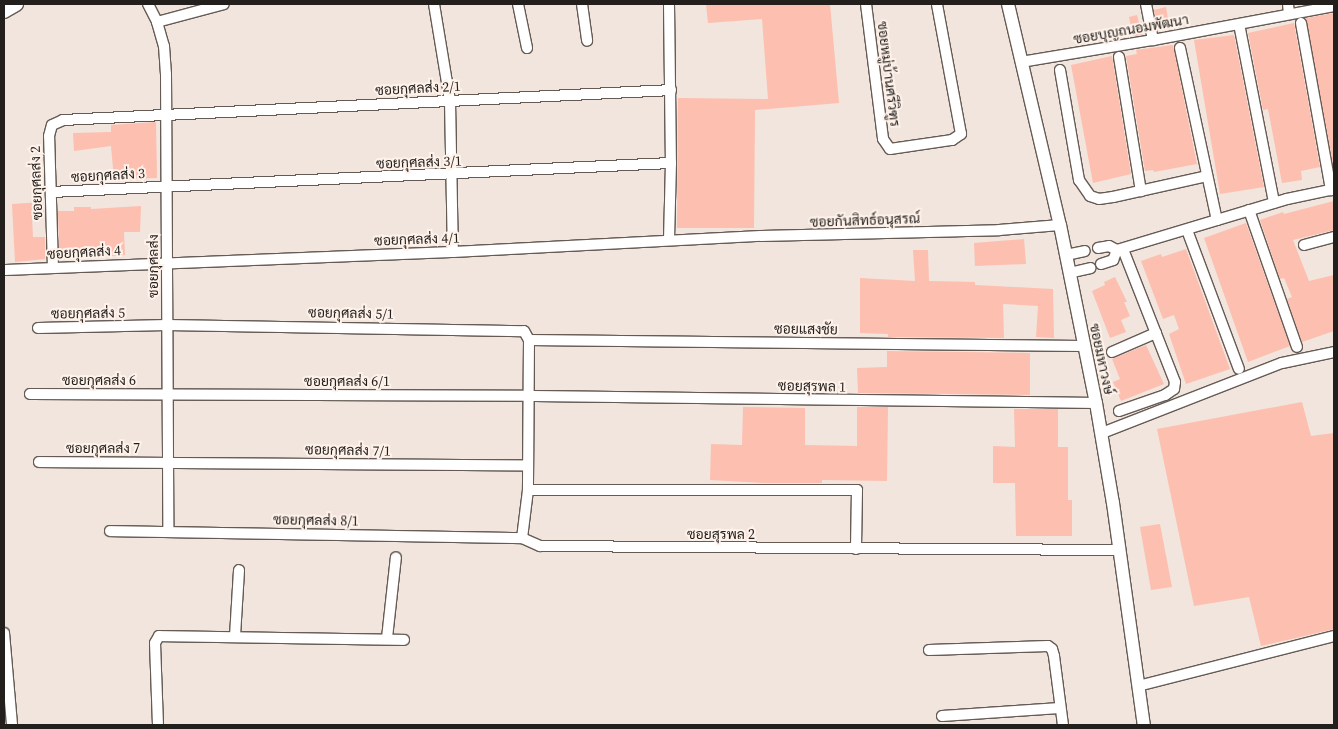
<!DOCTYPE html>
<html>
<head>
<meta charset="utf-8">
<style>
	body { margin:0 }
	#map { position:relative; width:1338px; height:729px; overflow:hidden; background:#f1e5dd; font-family:"Source Serif 4",Sarabun,serif }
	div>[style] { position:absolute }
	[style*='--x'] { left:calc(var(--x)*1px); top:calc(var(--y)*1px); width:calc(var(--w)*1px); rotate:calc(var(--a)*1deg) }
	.building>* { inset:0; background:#fdbfaf }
	.roads { filter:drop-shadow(1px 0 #655b54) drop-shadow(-1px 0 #655b54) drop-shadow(0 1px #655b54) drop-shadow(0 -1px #655b54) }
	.minor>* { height:10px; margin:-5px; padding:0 5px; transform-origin:5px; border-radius:5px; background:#fff }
	.tertiary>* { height:12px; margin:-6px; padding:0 6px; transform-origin:6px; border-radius:6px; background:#fff }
	.secondary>* { height:14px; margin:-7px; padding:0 7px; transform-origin:7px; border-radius:7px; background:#fff }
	span { translate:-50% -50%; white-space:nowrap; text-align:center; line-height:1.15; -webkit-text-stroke:4px #fef2ea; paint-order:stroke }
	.street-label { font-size:14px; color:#231f1c }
	.frame { position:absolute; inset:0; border:5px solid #231f1c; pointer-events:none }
</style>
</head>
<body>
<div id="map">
	<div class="building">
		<div style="clip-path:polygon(706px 4px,830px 4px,839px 103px,755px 110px,754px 228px,677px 228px,678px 98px,768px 99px,762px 19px,708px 23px)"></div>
		<div style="clip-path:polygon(1166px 7px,1169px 25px,1157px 27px,1154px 10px)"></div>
		<div style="clip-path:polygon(1334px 13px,1334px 164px,1333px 164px,1306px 18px)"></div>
		<div style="clip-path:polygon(1137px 15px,1142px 35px,1133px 36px,1129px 17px)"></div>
		<div style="clip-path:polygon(1294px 23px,1320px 167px,1301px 171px,1302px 180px,1282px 183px,1268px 109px,1263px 110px,1248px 33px)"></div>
		<div style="clip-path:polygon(1234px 35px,1264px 187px,1220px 194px,1194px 40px)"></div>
		<div style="clip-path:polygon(1173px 45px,1197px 164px,1154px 172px,1153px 170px,1145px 171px,1126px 56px,1137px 54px,1136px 50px)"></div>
		<div style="clip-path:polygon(1112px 56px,1131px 174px,1093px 183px,1071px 65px)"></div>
		<div style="clip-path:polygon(156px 122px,157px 178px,114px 179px,111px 146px,74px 151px,73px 133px,111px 132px,111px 125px)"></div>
		<div style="clip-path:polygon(1334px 201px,1334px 230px,1293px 240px,1309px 281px,1334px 275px,1334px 331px,1302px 342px,1287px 299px,1292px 297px,1284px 278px,1280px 279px,1260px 220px,1283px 212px,1284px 214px)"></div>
		<div style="clip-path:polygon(43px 202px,44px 217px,32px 218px,33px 237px,45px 237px,45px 259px,15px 262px,12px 204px)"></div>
		<div style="clip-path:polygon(141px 206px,140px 232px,124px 232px,125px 255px,110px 256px,109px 252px,92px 253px,92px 251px,74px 251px,74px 249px,59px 249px,58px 211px,74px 211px,74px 207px,91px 207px,91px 209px)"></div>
		<div style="clip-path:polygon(1246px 223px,1290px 346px,1248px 362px,1204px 238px)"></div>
		<div style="clip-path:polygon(1024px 239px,1026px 264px,975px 266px,974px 243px)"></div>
		<div style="clip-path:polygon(1186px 249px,1230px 369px,1186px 384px,1169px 334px,1179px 329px,1174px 315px,1163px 319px,1141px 261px,1161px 254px,1162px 257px)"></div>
		<div style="clip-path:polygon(913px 250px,928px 250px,929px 281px,975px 282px,975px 285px,1053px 289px,1054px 338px,1036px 337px,1038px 306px,1003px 304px,1004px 338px,888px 337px,888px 334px,860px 333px,860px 278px,915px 281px)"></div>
		<div style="clip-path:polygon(1115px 277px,1127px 302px,1124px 302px,1130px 316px,1121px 320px,1126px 332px,1110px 338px,1092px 291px,1105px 285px,1104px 282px)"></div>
		<div style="clip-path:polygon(1146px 345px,1164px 384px,1121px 401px,1113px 382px,1120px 379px,1112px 359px)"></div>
		<div style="clip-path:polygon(887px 351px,1030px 353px,1030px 395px,858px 393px,857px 368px,887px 367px)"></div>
		<div style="clip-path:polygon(1302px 402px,1311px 436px,1334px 433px,1334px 629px,1261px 646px,1249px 597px,1194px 606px,1157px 429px)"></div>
		<div style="clip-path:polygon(743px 407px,805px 408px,805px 445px,857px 446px,857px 407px,888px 407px,887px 481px,822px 480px,822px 483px,766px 483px,710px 480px,711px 444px,742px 445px)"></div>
		<div style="clip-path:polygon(1014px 409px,1058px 409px,1058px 447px,1068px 447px,1068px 500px,1072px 500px,1072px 536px,1016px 536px,1015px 483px,993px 483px,993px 446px,1015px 447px)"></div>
		<div style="clip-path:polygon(1160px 524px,1172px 587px,1151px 590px,1140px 527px)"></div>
	</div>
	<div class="roads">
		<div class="minor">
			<div style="--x:148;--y:4;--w:20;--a:63"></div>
			<div style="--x:157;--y:22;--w:25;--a:74"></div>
			<div style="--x:164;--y:46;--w:28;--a:86"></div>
			<div style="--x:166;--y:74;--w:457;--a:89.7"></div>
			<div style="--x:434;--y:4;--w:98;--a:80.6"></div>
			<div style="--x:450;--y:101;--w:151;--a:88.9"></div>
			<div style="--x:518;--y:4;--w:45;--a:78.4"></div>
			<div style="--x:582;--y:4;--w:37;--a:82"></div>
			<div style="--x:669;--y:4;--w:159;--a:89.3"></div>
			<div style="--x:671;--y:163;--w:77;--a:91.5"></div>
			<div style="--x:866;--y:4;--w:136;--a:82.8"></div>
			<div style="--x:883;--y:139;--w:12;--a:55"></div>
			<div style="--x:890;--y:149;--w:63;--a:-8.3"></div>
			<div style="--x:952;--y:140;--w:11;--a:-34"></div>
			<div style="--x:961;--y:134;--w:132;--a:-100.5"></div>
			<div style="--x:1146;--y:4;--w:37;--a:79"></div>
			<div style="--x:1288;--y:4;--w:10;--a:84"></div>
			<div style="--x:157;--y:22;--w:69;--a:-15"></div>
			<div style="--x:1301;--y:23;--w:170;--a:79.8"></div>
			<div style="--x:1240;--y:29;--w:177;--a:78.9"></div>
			<div style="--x:1180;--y:48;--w:176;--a:77.9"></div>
			<div style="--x:1119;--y:57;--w:136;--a:80.7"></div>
			<div style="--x:1021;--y:62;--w:134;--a:-9.5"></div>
			<div style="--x:1153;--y:40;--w:184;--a:-10.6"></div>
			<div style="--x:1060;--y:70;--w:112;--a:80.2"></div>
			<div style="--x:1079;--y:180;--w:19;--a:55"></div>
			<div style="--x:1090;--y:196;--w:9;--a:18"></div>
			<div style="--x:1099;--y:199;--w:14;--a:-8"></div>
			<div style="--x:1113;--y:197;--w:96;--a:-12.6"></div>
			<div style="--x:51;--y:192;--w:621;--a:-2.68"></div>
			<div style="--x:1249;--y:210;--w:145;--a:70.7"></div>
			<div style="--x:1187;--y:230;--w:148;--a:69.5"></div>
			<div style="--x:1304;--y:245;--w:31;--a:-15"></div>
			<div style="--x:1098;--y:248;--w:11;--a:-10"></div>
			<div style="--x:1109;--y:246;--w:9;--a:27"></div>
			<div style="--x:1117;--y:250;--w:177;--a:-16.7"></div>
			<div style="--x:1287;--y:199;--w:48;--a:-12"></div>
			<div style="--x:1066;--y:255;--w:19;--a:-12"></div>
			<div style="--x:1101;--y:264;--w:13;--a:-18"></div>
			<div style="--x:1113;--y:260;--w:11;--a:-68"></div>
			<div style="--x:53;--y:268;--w:132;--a:-91.7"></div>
			<div style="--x:49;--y:136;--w:11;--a:-75"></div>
			<div style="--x:52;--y:125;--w:12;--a:-24"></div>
			<div style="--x:63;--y:120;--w:609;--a:-2.82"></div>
			<div style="--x:4;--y:270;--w:449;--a:-2.3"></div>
			<div style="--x:453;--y:252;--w:308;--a:-3"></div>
			<div style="--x:761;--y:236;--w:238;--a:-1.4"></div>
			<div style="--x:999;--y:230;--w:61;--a:-4.7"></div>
			<div style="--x:1069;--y:273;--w:22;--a:-13"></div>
			<div style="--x:38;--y:328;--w:129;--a:-1.3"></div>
			<div style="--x:167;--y:325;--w:357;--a:1"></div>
			<div style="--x:524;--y:331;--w:10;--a:61"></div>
			<div style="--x:529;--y:340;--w:150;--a:90.4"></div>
			<div style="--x:528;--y:490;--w:48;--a:97.1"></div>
			<div style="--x:522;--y:538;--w:20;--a:24"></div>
			<div style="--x:540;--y:546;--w:579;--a:0.4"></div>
			<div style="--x:529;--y:340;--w:554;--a:0.62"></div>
			<div style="--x:1112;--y:352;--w:48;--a:-23.4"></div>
			<div style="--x:30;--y:394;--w:497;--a:0.2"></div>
			<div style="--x:527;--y:396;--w:569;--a:0.7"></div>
			<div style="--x:1119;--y:411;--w:49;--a:-19.2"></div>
			<div style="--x:1165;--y:395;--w:11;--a:-34"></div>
			<div style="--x:1174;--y:389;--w:7;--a:-82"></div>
			<div style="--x:1175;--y:382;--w:143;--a:-111.4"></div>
			<div style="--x:1102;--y:433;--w:193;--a:-21.3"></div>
			<div style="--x:1282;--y:363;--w:53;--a:-11.9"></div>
			<div style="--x:39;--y:462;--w:489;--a:0.4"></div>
			<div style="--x:528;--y:490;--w:329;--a:0"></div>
			<div style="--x:857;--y:490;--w:59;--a:91"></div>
			<div style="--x:110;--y:531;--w:412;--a:1"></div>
			<div style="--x:4;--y:633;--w:92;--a:85"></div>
			<div style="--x:235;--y:636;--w:66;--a:-86.5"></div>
			<div style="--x:387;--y:638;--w:81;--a:-83.7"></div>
			<div style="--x:929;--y:650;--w:119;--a:-1.9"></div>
			<div style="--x:1048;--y:646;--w:5;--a:37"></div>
			<div style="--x:1052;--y:649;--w:7;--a:74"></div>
			<div style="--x:1054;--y:656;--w:70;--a:82.6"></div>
			<div style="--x:1138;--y:686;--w:202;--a:-14.3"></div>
			<div style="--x:942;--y:716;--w:118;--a:-3.9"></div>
			<div style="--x:158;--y:725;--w:82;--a:-92.1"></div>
			<div style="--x:155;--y:643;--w:8;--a:-60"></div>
			<div style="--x:159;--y:636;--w:245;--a:0.9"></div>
		</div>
		<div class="tertiary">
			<div style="--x:1008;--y:4;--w:227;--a:76.8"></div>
			<div style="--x:1060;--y:225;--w:182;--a:78.6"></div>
			<div style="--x:1096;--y:403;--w:101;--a:80.4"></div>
			<div style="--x:1113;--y:503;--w:224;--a:82.1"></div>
		</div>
		<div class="secondary">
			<div style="--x:4;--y:11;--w:14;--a:-30"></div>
		</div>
	</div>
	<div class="street-label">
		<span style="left:1131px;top:29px;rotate:-10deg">ซอยบุญถนอมพัฒนา</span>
		<span style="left:889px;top:74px;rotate:83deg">ซอยหมู่บ้านศรีวิฑูร</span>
		<span style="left:418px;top:88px;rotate:-3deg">ซอยกุศลส่ง 2/1</span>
		<span style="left:419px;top:162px;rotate:-2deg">ซอยกุศลส่ง 3/1</span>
		<span style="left:108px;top:175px;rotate:-3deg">ซอยกุศลส่ง 3</span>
		<span style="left:36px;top:183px;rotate:-92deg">ซอยกุศลส่ง 2</span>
		<span style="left:865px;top:220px;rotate:-2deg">ซอยกันสิทธ์อนุสรณ์</span>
		<span style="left:417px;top:239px;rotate:-2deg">ซอยกุศลส่ง 4/1</span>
		<span style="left:84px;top:252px;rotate:-3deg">ซอยกุศลส่ง 4</span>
		<span style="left:153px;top:266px;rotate:-90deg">ซอยกุศลส่ง</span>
		<span style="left:88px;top:313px;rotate:-1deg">ซอยกุศลส่ง 5</span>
		<span style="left:351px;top:313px;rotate:1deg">ซอยกุศลส่ง 5/1</span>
		<span style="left:806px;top:329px;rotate:1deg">ซอยแสงชัย</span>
		<span style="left:1102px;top:359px;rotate:78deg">ซอยมหาวงษ์</span>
		<span style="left:99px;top:380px">ซอยกุศลส่ง 6</span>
		<span style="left:347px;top:381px">ซอยกุศลส่ง 6/1</span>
		<span style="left:812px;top:386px;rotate:1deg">ซอยสุรพล 1</span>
		<span style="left:103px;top:448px">ซอยกุศลส่ง 7</span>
		<span style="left:348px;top:450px;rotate:1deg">ซอยกุศลส่ง 7/1</span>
		<span style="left:316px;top:520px;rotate:1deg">ซอยกุศลส่ง 8/1</span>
		<span style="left:721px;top:534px">ซอยสุรพล 2</span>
	</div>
	<div class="frame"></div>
</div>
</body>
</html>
